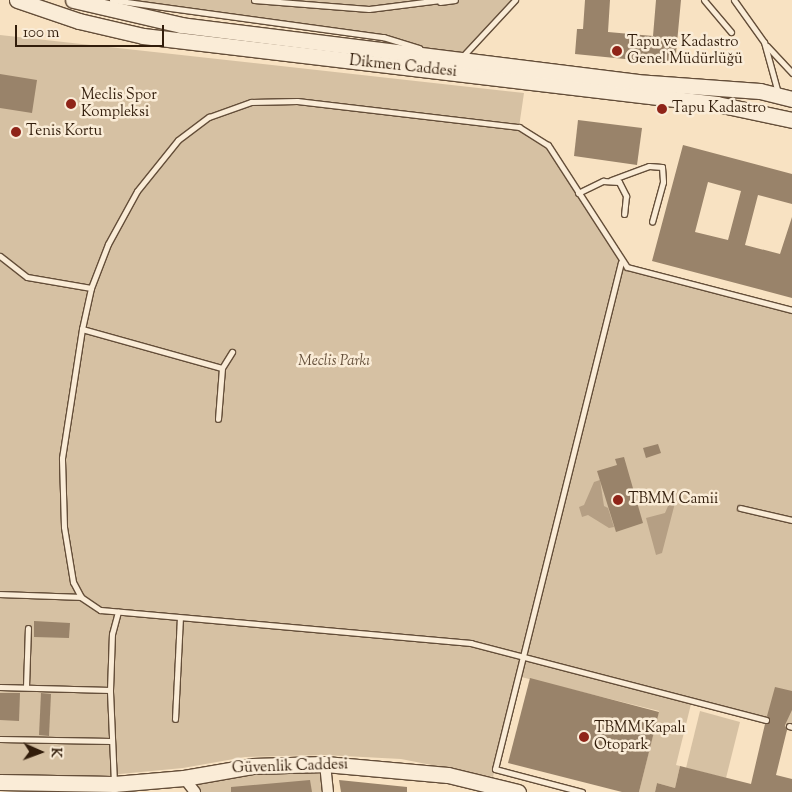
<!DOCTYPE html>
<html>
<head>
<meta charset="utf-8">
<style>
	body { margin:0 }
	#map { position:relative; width:792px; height:792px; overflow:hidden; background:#f8e2c2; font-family:"Sorts Mill Goudy",serif }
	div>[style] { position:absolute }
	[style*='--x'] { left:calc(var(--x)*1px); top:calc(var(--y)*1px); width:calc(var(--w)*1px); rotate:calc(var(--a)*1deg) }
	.green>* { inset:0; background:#d6c1a3 }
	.water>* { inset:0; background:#b59f84 }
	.building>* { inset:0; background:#99836a }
	.roads { filter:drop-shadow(1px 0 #644e39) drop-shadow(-1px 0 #644e39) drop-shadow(0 1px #644e39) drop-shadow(0 -1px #644e39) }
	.lane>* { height:5px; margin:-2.5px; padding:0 2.5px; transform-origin:2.5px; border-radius:2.5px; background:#faecd7 }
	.street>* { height:10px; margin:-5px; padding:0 5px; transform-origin:5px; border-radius:5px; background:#faecd7 }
	.secondary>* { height:15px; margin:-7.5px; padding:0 7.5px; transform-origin:7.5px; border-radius:7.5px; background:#faecd7 }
	.dots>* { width:14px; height:14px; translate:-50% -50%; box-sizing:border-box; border:2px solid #faecd7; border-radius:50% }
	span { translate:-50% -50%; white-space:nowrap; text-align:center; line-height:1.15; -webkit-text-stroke:5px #faecd7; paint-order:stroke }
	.poi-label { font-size:15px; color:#321d0b }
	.left { translate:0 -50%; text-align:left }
	.street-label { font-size:15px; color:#321d0b }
	.park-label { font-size:15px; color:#634e39; font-style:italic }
	.north { position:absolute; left:15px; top:727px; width:50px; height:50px; -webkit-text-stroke:4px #faecd7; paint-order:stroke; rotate:92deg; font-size:14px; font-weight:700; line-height:20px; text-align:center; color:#321d0b }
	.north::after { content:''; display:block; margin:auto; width:18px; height:22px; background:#321d0b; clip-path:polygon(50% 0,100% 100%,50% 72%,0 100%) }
	.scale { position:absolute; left:15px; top:25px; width:149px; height:22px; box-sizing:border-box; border:2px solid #321d0b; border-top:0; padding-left:6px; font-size:15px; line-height:18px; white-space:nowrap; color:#321d0b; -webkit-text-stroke:4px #faecd7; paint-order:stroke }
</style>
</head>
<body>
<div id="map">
	<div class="green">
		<div style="clip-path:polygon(112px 0,515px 0,459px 61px,383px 37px)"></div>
		<div style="clip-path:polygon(0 35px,524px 93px,519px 127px,548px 145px,627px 267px,792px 310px,792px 727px,692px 700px,676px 765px,680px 766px,675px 788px,657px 783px,655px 792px,639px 792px,659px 711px,517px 676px,493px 777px,401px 759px,325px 755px,245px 757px,183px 768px,99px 776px,0 775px)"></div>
		<div style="clip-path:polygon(700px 711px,740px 722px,726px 778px,686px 768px)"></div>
		<div style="clip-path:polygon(325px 764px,328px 792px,195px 792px,184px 778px)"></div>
	</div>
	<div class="water">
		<div style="clip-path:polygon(600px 480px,604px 506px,608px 508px,614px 527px,609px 528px,588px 515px,582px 517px,579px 507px,584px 505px,594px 482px)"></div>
		<div style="clip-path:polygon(675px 503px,662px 553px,656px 555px,646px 518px,665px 513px,668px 506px)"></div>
	</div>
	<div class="building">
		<div style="clip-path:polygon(585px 0,610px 0,608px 32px,653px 36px,656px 0,681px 0,675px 64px,575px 54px,577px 29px,583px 29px)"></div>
		<div style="clip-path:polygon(0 74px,37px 80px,32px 113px,0 108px)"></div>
		<div style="clip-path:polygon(578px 120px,642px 128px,637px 165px,574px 156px)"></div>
		<div style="clip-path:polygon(evenodd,683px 145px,792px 174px,792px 204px,758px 195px,745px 245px,780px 254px,792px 217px,792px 298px,652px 261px,683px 145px,708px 182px,741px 191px,728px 240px,695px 232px,708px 182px)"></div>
		<div style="clip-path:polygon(658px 444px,661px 453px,646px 458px,643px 448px)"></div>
		<div style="clip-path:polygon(624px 457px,643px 523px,616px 532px,597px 471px,617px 465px,615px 459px)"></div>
		<div style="clip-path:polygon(34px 621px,70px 623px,69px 638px,34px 637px)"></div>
		<div style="clip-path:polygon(530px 678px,659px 712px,639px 792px,622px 792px,508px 763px)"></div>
		<div style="clip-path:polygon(775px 687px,792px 691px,792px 710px,785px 725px,787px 730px,776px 775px,792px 779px,792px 792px,655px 792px,657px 783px,675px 788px,680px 766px,751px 784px,765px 724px,770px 721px,767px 716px)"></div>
		<div style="clip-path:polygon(0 693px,20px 693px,19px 721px,0 720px)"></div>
		<div style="clip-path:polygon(41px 693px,51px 694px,49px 736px,39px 735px)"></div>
		<div style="clip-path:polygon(310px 780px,312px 792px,231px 792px,231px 787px)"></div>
		<div style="clip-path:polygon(339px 780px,407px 787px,407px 792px,341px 792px)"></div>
	</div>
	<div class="roads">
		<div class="lane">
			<div style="--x:112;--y:0;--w:274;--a:7.8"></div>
			<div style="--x:383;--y:37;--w:38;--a:17"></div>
			<div style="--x:254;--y:0;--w:115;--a:4.5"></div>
			<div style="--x:369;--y:9;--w:72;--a:-7.2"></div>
			<div style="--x:704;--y:0;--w:42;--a:49.8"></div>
			<div style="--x:734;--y:0;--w:52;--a:54.5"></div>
			<div style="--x:764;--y:42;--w:53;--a:74.6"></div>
			<div style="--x:440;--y:2;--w:15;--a:-8"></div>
			<div style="--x:767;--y:46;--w:37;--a:47"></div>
			<div style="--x:462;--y:57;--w:78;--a:-47.1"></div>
			<div style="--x:611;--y:180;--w:40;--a:-20.2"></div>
			<div style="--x:649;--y:166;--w:13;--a:4"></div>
			<div style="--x:662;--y:167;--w:15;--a:86"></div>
			<div style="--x:663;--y:182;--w:41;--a:105.4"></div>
			<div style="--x:578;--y:193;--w:28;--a:-26"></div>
			<div style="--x:603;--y:181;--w:16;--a:4"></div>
			<div style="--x:619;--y:182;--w:16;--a:63"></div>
			<div style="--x:626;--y:196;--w:18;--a:96"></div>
			<div style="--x:0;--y:256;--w:34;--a:38"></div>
			<div style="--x:27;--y:277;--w:65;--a:9.8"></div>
			<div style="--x:82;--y:329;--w:145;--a:15.6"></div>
			<div style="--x:222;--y:368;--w:51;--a:94.5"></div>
			<div style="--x:222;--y:368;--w:19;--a:-58"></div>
			<div style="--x:740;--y:508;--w:53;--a:13"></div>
			<div style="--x:0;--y:594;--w:81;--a:2.1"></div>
			<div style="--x:0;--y:687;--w:110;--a:1.6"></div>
			<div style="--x:26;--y:687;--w:59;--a:-88.1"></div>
			<div style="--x:175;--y:719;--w:101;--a:-87.2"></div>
			<div style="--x:766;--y:720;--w:305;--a:-165.4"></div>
			<div style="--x:471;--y:643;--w:372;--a:-174.9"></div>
			<div style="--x:100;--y:610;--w:23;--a:-146"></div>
			<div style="--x:81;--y:597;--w:17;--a:-118"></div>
			<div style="--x:73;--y:582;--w:56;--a:-99.3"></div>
			<div style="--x:64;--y:527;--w:69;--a:-91.7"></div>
			<div style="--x:62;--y:458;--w:131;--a:-81.2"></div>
			<div style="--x:82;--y:329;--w:42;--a:-77.6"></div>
			<div style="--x:91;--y:288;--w:47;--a:-68.9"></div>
			<div style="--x:108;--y:244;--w:60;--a:-61.3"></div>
			<div style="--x:137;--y:191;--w:65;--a:-51.2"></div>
			<div style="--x:178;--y:140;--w:39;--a:-37"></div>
			<div style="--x:209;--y:117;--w:45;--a:-19.7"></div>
			<div style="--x:251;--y:102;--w:46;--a:-1.2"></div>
			<div style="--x:297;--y:101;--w:224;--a:6.7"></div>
			<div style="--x:519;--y:127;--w:34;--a:32"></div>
			<div style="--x:548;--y:145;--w:145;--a:57.1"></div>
			<div style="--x:627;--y:267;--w:171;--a:14.6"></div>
			<div style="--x:789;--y:726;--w:3;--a:18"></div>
			<div style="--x:0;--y:739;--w:111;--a:1"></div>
			<div style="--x:114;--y:783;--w:93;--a:-92.5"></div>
			<div style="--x:110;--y:690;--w:56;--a:-88"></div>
			<div style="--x:112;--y:634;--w:23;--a:-75"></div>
			<div style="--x:582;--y:792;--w:90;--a:-165.2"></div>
			<div style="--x:495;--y:769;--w:522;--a:-76.04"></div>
		</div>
		<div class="street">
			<div style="--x:325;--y:764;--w:28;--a:84"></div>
			<div style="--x:184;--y:778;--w:18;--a:52"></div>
		</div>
		<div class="secondary">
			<div style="--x:17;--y:0;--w:65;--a:18.7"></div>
			<div style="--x:79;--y:21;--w:66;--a:13.2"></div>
			<div style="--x:143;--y:36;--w:578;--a:6.76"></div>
			<div style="--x:717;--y:104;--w:77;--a:12"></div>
			<div style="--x:73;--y:0;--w:111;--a:13"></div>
			<div style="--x:181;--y:25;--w:459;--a:7.1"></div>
			<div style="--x:636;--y:82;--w:124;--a:4.2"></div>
			<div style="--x:760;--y:91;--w:33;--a:14"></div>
			<div style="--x:0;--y:782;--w:114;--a:1"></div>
			<div style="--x:114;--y:784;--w:70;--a:-4.9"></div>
			<div style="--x:184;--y:778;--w:69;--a:-10"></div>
			<div style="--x:252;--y:766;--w:73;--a:-1.6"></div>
			<div style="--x:325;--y:764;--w:123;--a:5.1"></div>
			<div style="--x:448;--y:775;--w:72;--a:13.7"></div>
		</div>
	</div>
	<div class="dots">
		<div style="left:617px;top:51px;background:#8f2418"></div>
		<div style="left:71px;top:104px;background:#8f2418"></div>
		<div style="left:662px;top:109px;background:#8f2418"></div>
		<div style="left:16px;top:132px;background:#8f2418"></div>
		<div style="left:618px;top:500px;background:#8f2418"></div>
		<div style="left:584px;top:737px;background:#8f2418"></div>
	</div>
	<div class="poi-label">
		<span class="left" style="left:627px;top:51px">Tapu ve Kadastro<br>Genel Müdürlüğü</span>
		<span class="left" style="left:81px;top:104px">Meclis Spor<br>Kompleksi</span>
		<span class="left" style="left:672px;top:109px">Tapu Kadastro</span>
		<span class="left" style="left:26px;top:132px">Tenis Kortu</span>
		<span class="left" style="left:628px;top:500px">TBMM Camii</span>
		<span class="left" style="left:594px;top:737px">TBMM Kapalı<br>Otopark</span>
	</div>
	<div class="street-label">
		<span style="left:403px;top:67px;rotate:6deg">Dikmen Caddesi</span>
		<span style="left:290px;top:767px;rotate:-2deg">Güvenlik Caddesi</span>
	</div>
	<div class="park-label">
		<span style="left:334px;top:362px">Meclis Parkı</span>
	</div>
	<div class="north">K</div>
	<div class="scale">100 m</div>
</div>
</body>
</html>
